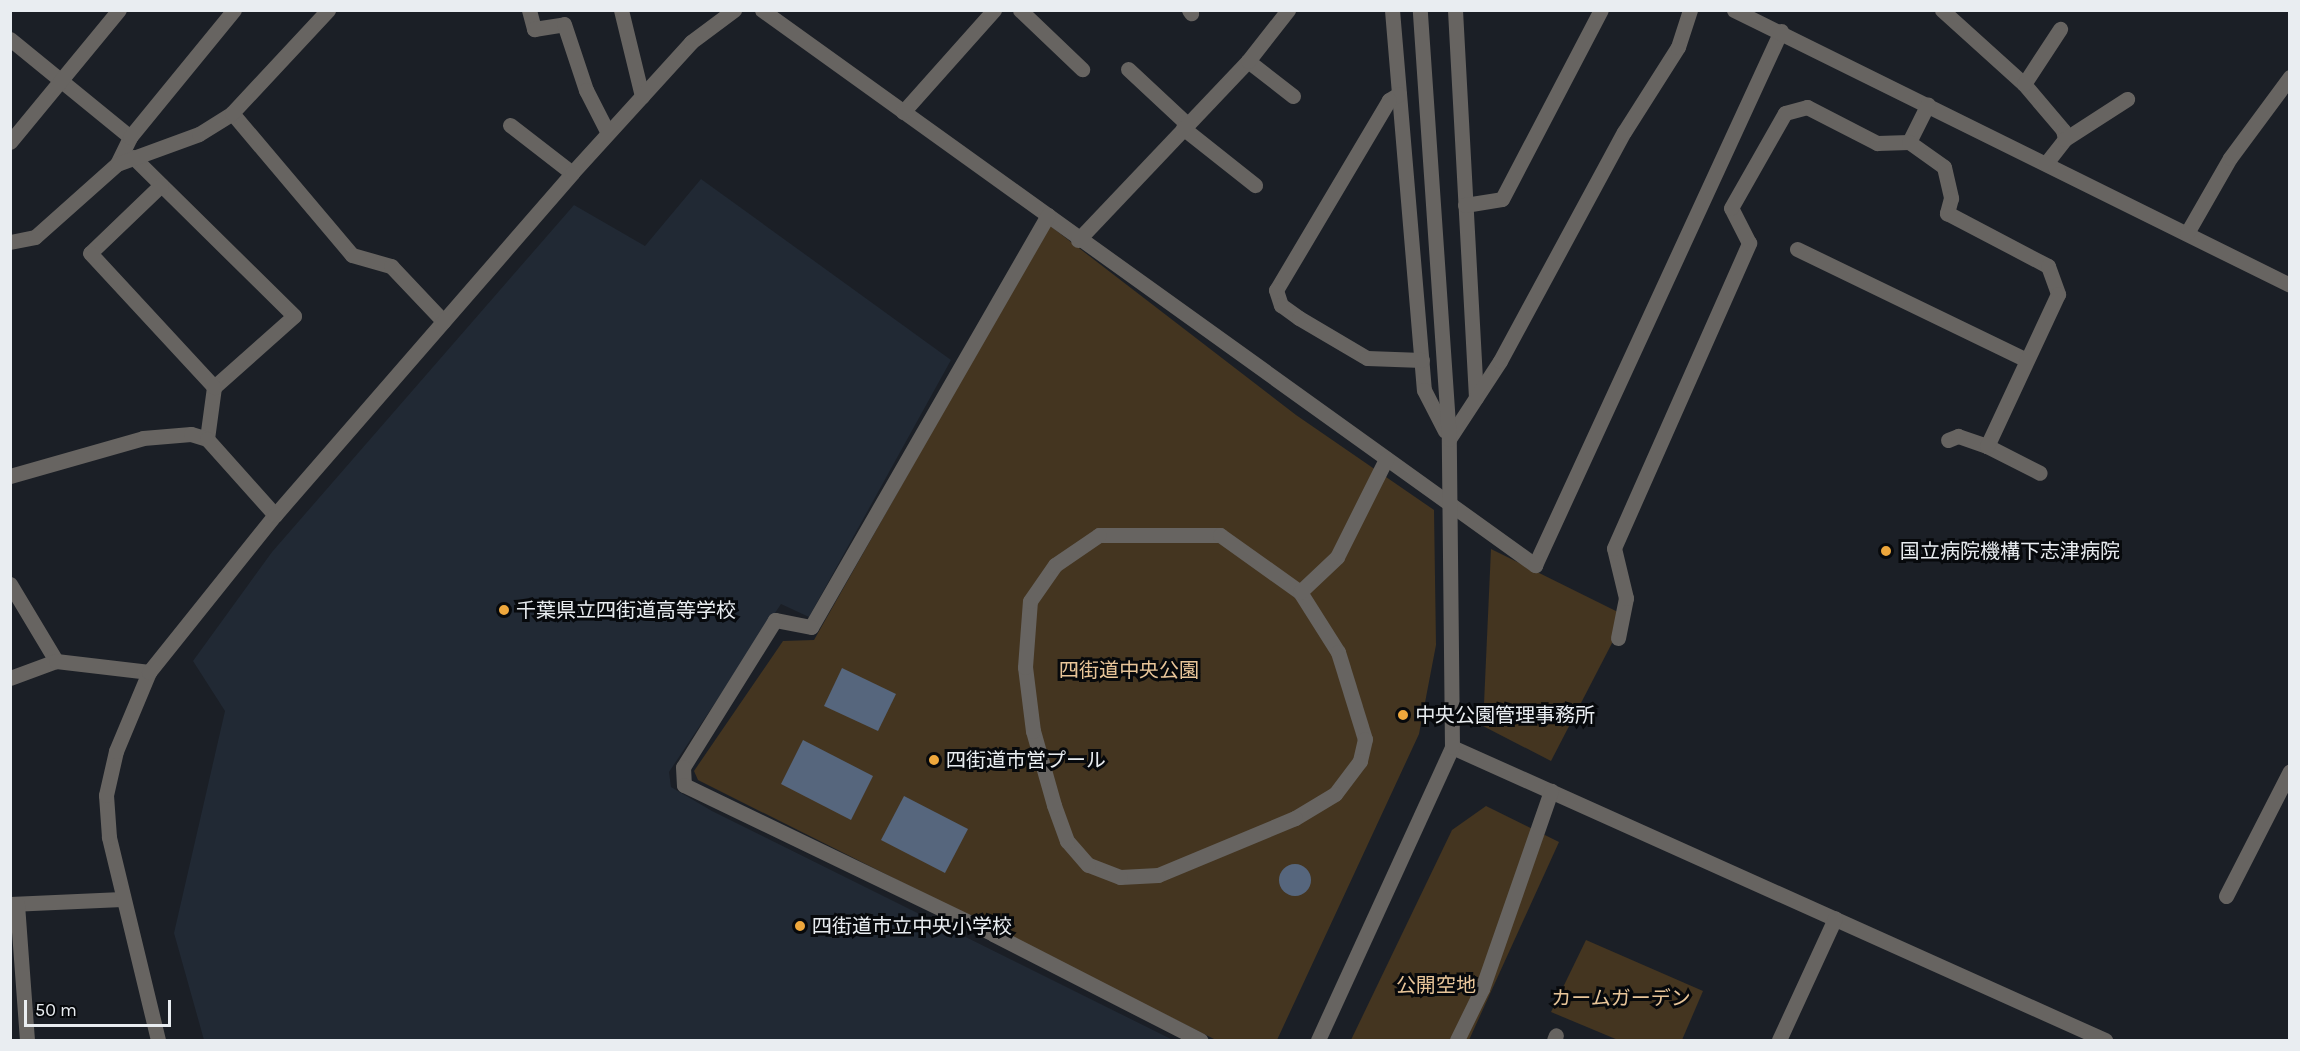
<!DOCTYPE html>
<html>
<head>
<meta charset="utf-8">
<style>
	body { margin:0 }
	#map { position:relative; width:2300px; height:1051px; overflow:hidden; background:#1b1f26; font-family:Karla,"Noto Sans JP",sans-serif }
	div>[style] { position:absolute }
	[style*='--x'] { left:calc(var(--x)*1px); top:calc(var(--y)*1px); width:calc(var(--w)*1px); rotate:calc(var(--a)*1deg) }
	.built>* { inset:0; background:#212934 }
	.green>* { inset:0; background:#443520 }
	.water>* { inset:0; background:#56667d }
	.round { border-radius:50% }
	.minor>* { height:15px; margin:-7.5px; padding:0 7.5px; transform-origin:7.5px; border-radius:7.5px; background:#676461 }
	.dots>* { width:16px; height:16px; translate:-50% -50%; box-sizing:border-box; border:3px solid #07090c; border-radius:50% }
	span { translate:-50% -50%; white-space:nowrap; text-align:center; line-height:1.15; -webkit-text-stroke:6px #07090c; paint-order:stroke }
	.poi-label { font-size:20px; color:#e9edf1 }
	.left { translate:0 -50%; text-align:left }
	.park-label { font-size:20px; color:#e8c599 }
	.frame { position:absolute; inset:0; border:12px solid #e9edf1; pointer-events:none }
	.scale { position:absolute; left:24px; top:1000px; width:147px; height:27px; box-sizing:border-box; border:3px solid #e9edf1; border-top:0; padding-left:8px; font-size:18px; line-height:21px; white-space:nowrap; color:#e9edf1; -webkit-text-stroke:4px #07090c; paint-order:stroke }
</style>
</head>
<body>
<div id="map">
	<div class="built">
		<div style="clip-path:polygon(701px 179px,951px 360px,809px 617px,781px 604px,669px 772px,671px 787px,712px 811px,1173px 1040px,204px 1040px,174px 933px,225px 711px,193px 661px,272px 552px,574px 205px,645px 246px)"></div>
	</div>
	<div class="green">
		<div style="clip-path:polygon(1049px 225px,1296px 415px,1434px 510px,1436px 645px,1419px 734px,1277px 1040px,1216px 1040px,698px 780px,694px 771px,783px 641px,814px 640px)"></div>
		<div style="clip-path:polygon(1491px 549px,1626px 616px,1551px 761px,1483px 726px)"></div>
		<div style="clip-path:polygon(1486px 806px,1559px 842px,1469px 1040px,1351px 1040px,1452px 830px)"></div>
		<div style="clip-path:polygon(1586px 940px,1703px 991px,1682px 1040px,1618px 1040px,1551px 1012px)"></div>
	</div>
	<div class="water">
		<div style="clip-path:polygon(842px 668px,896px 694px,878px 731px,824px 706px)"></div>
		<div style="clip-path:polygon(803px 740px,873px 776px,851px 820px,781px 784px)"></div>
		<div style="clip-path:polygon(904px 796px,968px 829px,945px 873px,881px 840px)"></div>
		<div class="round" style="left:1279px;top:864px;width:32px;height:32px"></div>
	</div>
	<div class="minor">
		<div style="--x:529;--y:10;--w:20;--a:75"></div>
		<div style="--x:534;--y:29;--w:30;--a:-9"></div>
		<div style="--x:564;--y:24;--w:70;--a:71.6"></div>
		<div style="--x:586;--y:90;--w:48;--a:62.9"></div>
		<div style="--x:621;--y:10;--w:89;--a:76.3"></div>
		<div style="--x:762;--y:10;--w:952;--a:35.68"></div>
		<div style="--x:1535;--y:565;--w:588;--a:-65.27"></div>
		<div style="--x:1020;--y:10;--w:86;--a:43.6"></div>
		<div style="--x:1189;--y:10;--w:4;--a:56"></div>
		<div style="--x:1392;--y:10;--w:381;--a:85.2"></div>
		<div style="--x:1424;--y:390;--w:46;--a:62.9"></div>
		<div style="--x:1455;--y:10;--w:388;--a:86.9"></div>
		<div style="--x:1734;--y:10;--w:620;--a:26.32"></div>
		<div style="--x:1942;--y:10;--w:110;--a:42.1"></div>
		<div style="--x:2024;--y:84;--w:60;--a:49.7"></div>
		<div style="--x:2063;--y:130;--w:9;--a:77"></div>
		<div style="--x:2065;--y:139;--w:31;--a:128"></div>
		<div style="--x:10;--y:39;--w:155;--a:39.2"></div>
		<div style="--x:1248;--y:61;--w:57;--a:37.9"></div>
		<div style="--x:1128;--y:69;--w:81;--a:43"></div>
		<div style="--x:2024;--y:84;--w:66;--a:-56.8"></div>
		<div style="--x:1399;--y:94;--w:12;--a:149"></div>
		<div style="--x:1389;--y:100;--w:221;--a:120.7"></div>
		<div style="--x:1276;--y:290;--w:16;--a:72"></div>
		<div style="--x:1281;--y:305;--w:22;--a:36"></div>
		<div style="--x:1299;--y:318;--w:79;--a:30.5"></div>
		<div style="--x:1367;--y:358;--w:55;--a:2.1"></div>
		<div style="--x:903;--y:112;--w:137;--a:-48.3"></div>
		<div style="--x:232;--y:113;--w:186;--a:49.8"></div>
		<div style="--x:352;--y:255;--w:41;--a:15.8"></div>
		<div style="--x:391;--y:266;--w:76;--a:46.6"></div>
		<div style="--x:510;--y:125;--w:78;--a:37.7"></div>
		<div style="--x:1183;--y:128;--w:92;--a:38.4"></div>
		<div style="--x:2065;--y:139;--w:74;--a:-32.8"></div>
		<div style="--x:10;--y:142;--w:171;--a:-50.5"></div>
		<div style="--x:1909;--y:142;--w:42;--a:-63.4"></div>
		<div style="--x:133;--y:157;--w:226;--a:44.6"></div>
		<div style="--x:294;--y:316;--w:107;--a:138.4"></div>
		<div style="--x:214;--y:387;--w:52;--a:97.7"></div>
		<div style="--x:117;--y:164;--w:30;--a:-64"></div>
		<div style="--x:130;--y:137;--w:164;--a:-50.7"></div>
		<div style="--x:161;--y:185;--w:98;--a:136.2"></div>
		<div style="--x:90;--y:253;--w:183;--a:47.2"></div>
		<div style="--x:1465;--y:205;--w:37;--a:-9"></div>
		<div style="--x:1502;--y:199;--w:213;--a:-62.4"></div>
		<div style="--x:1048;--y:215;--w:475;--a:119.9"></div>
		<div style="--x:811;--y:627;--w:37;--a:-169"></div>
		<div style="--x:775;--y:620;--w:173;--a:122"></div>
		<div style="--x:683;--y:767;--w:18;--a:87"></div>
		<div style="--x:684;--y:785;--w:343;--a:25.7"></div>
		<div style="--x:993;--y:934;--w:233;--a:27.1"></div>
		<div style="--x:2187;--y:233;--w:86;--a:-60.2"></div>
		<div style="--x:2230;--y:158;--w:101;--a:-53.5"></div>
		<div style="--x:1078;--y:240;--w:247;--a:-46.5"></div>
		<div style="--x:1248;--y:61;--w:65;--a:-51.9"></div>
		<div style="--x:10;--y:242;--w:25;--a:-11"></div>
		<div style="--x:35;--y:237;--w:110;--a:-41.7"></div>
		<div style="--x:117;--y:164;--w:87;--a:-20.1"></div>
		<div style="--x:199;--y:134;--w:39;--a:-32"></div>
		<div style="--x:232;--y:113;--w:141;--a:-47"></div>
		<div style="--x:1797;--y:249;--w:255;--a:25.8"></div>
		<div style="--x:1449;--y:439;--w:93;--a:-56.8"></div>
		<div style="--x:1500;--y:361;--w:260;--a:-61.6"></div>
		<div style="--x:1624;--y:132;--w:101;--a:-57.6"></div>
		<div style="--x:1678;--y:47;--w:39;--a:-72"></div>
		<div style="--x:1948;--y:440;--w:11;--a:-22"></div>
		<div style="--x:1958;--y:436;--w:31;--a:19"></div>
		<div style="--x:1987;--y:446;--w:59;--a:27"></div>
		<div style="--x:10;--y:476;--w:138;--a:-15.9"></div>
		<div style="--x:143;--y:438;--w:48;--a:-4.8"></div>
		<div style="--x:191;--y:434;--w:17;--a:17"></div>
		<div style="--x:207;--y:439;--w:102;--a:48.2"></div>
		<div style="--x:1099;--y:535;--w:121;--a:0"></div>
		<div style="--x:1220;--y:535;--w:98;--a:35.5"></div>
		<div style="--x:1300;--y:592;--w:71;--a:57.7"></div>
		<div style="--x:1338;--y:652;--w:91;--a:72.8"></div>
		<div style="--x:1365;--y:739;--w:23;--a:103"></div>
		<div style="--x:1360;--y:761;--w:41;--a:127.1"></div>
		<div style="--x:1335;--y:794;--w:47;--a:149"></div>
		<div style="--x:1295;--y:818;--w:148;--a:157.4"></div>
		<div style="--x:1158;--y:875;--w:38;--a:177"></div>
		<div style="--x:1120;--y:877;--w:34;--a:-159"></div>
		<div style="--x:1088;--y:865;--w:32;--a:-131"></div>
		<div style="--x:1067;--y:841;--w:38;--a:-110"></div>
		<div style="--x:1054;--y:805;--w:77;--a:-105.8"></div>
		<div style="--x:1033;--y:731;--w:64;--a:-97.1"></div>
		<div style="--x:1025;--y:667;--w:66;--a:-85.7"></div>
		<div style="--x:1030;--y:601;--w:44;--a:-55.2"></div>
		<div style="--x:1055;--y:565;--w:53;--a:-34.3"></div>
		<div style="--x:10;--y:584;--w:90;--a:59.1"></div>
		<div style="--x:1300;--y:592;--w:51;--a:-43.4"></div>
		<div style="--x:1337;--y:557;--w:110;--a:-63.4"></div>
		<div style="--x:1618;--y:638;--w:41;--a:-78.7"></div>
		<div style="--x:1626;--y:598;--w:51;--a:-103.5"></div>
		<div style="--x:1614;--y:548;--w:334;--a:-66.1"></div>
		<div style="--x:1749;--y:243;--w:39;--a:-117"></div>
		<div style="--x:1731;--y:208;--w:109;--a:-60.4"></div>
		<div style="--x:1785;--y:113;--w:23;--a:-15"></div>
		<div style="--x:1807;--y:107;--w:79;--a:27.2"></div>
		<div style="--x:1877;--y:143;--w:32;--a:-2"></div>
		<div style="--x:1909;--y:142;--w:43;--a:35.5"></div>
		<div style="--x:1944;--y:167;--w:32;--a:77"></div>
		<div style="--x:1951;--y:198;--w:16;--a:105"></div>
		<div style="--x:1947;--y:213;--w:114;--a:27.7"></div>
		<div style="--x:2048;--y:266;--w:30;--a:70"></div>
		<div style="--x:2058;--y:294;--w:168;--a:115"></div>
		<div style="--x:10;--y:678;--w:49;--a:-20.3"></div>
		<div style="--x:56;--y:661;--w:94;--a:6.7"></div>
		<div style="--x:1452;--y:747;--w:716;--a:24.17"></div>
		<div style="--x:2226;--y:896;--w:140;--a:-62.9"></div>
		<div style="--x:10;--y:904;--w:112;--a:-2.6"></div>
		<div style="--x:17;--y:904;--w:136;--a:85.8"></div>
		<div style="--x:158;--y:1040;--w:209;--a:-103.6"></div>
		<div style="--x:109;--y:837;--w:42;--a:-94.1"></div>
		<div style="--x:106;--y:795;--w:45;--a:-77.2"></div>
		<div style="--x:116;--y:751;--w:86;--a:-67.3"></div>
		<div style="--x:149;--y:672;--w:201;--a:-51.3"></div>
		<div style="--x:275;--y:515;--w:453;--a:-49"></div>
		<div style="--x:572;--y:173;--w:177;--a:-47.7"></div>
		<div style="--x:691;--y:42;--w:54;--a:-36.7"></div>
		<div style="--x:1318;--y:1040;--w:322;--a:-65.4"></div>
		<div style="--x:1452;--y:747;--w:308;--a:-90.6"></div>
		<div style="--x:1449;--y:439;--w:430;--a:-93.9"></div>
		<div style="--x:1457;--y:1040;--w:57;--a:-63.9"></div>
		<div style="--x:1482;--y:989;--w:210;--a:-70.8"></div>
		<div style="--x:1554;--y:1040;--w:5;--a:-68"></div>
		<div style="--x:1779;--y:1040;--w:134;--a:-65.3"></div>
	</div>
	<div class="dots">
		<div style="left:1886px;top:551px;background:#eea73c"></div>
		<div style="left:504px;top:610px;background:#eea73c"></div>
		<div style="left:1403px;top:715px;background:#eea73c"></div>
		<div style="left:934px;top:760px;background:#eea73c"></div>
		<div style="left:800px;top:926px;background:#eea73c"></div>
	</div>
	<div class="poi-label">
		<span class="left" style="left:1900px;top:551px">国立病院機構下志津病院</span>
		<span class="left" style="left:516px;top:610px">千葉県立四街道高等学校</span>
		<span class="left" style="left:1415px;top:715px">中央公園管理事務所</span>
		<span class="left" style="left:946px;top:760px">四街道市営プール</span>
		<span class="left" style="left:812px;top:926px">四街道市立中央小学校</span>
	</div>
	<div class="park-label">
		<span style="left:1129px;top:670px">四街道中央公園</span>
		<span style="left:1436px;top:985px">公開空地</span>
		<span style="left:1621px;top:998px">カームガーデン</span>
	</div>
	<div class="frame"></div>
	<div class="scale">50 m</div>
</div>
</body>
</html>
